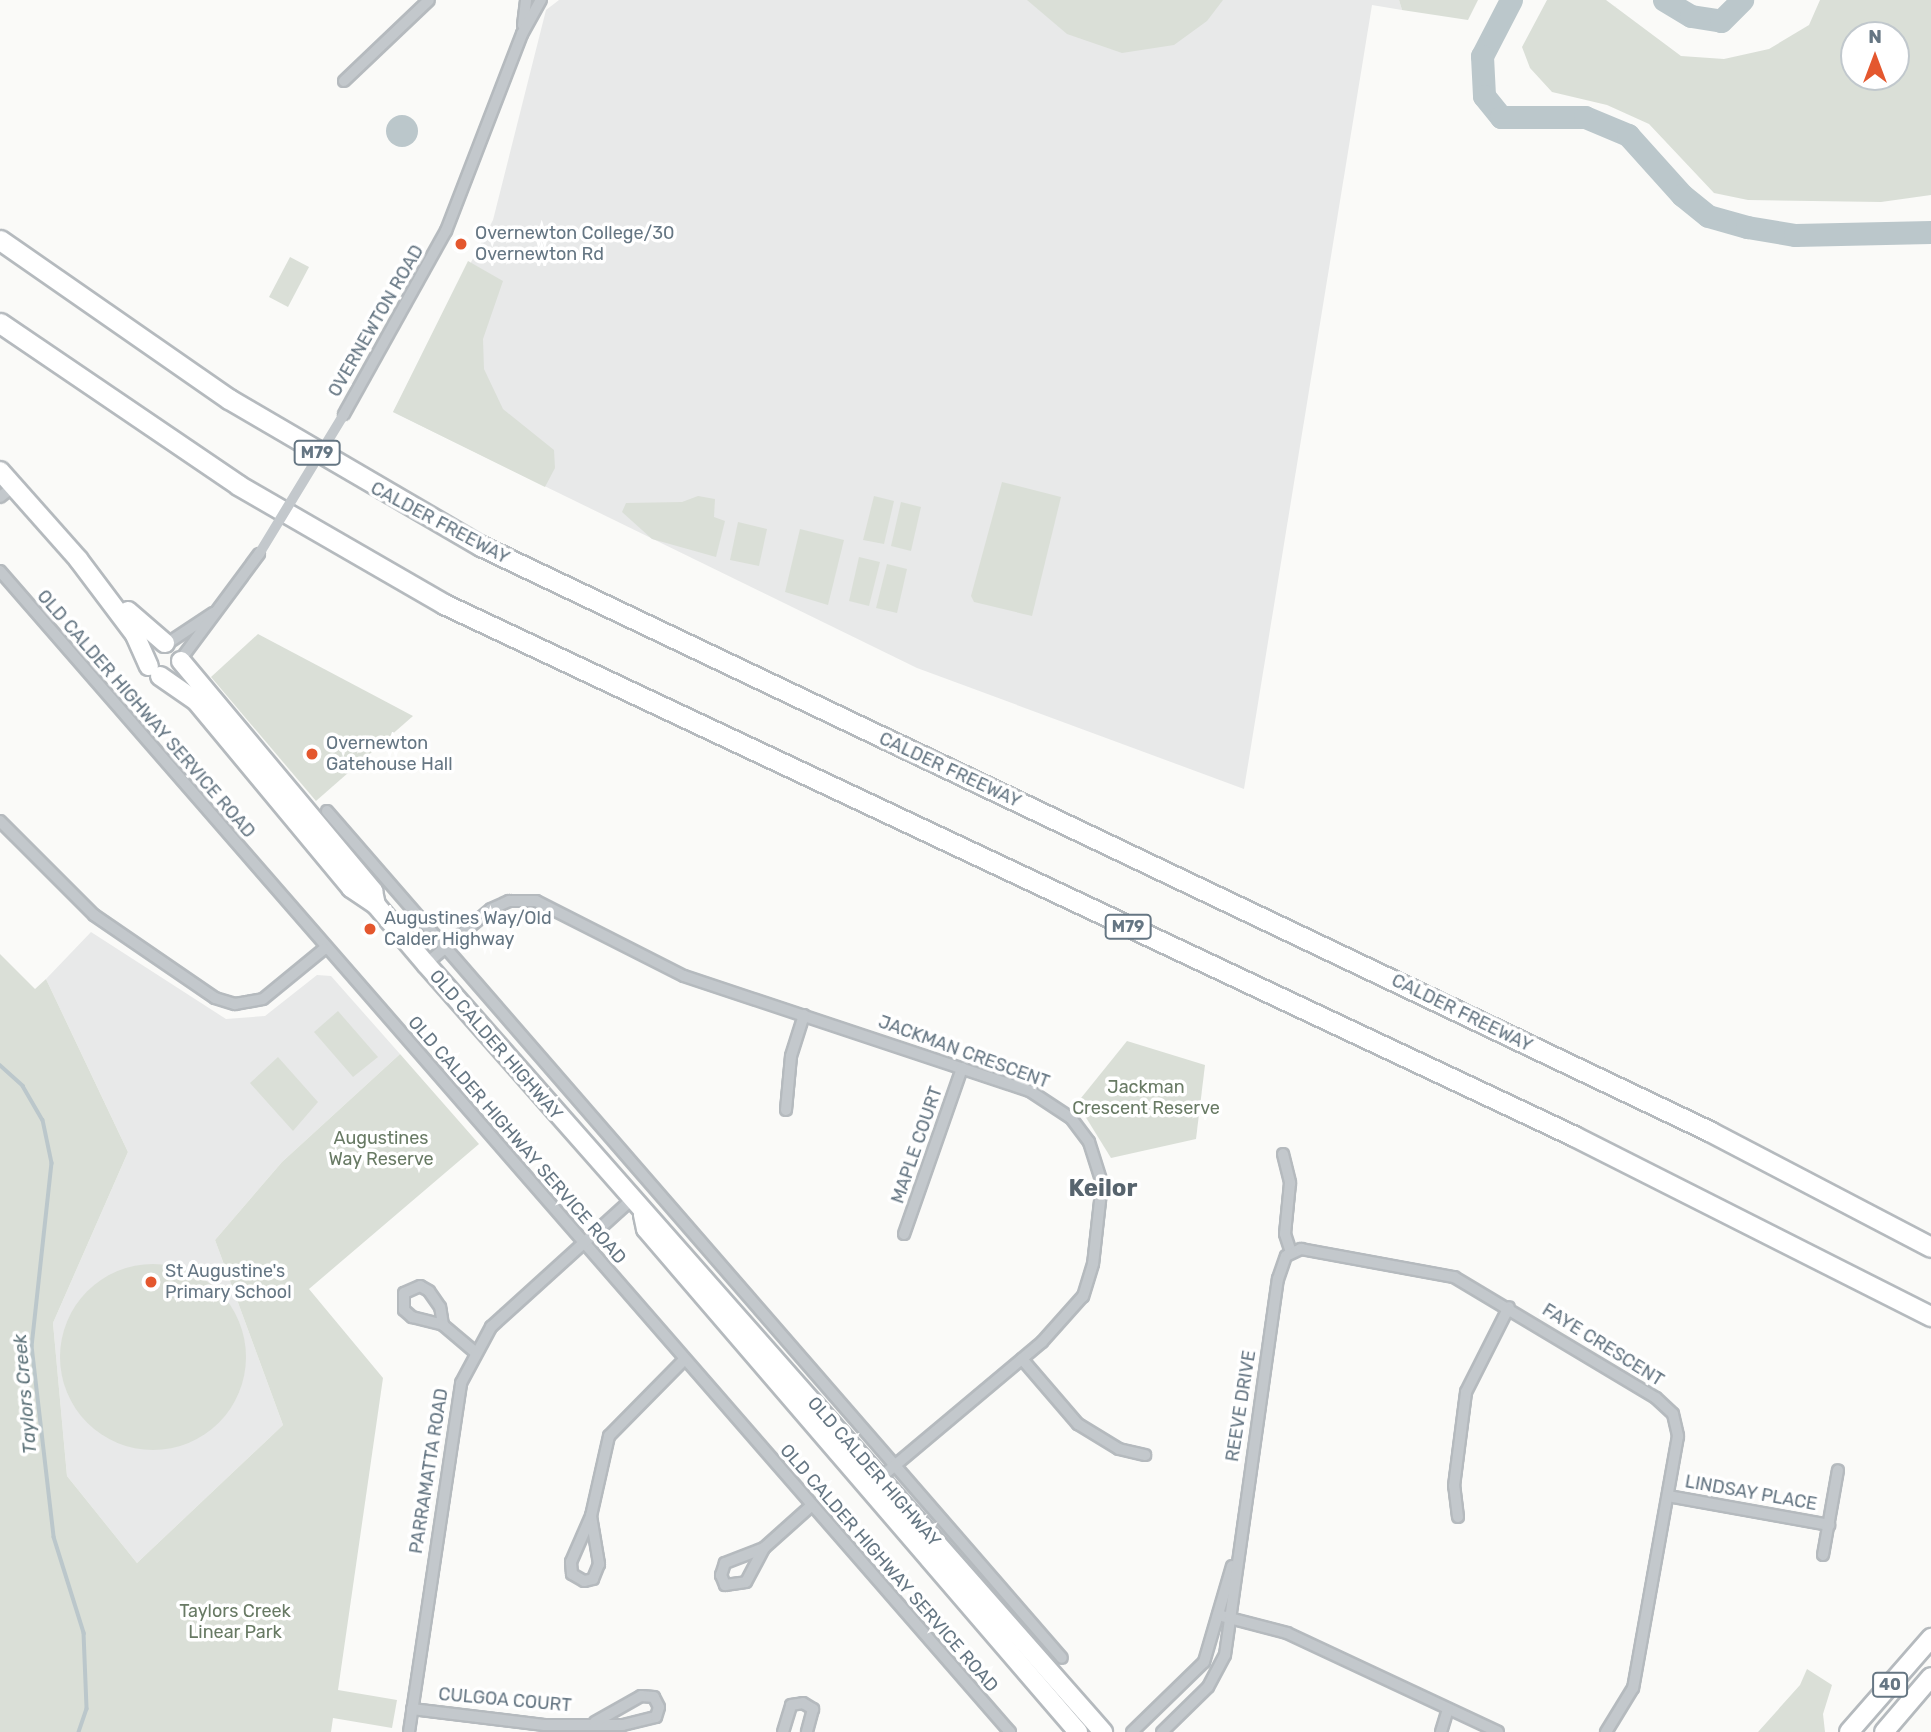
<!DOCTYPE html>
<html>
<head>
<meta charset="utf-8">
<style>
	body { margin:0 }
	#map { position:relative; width:1931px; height:1732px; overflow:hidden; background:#fafaf8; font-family:Rubik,sans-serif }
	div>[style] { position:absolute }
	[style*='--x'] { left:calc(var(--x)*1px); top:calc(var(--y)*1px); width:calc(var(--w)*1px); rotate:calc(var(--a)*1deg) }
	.built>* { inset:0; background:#e8e9e9 }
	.green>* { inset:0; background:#dadfd7 }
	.round { border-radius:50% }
	.water>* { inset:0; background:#bbc7cb }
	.stream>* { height:3.5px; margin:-1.75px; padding:0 1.75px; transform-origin:1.75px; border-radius:1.75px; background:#bbc7cb }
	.river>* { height:23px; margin:-11.5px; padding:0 11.5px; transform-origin:11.5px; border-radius:11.5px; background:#bbc7cb }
	.roads { filter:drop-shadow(2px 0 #b5babe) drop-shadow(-2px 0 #b5babe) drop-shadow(0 2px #b5babe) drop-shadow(0 -2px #b5babe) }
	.street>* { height:10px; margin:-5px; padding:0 5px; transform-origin:5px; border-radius:5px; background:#c3c8cc }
	.primary>* { height:18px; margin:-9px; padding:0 9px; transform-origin:9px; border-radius:9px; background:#fff }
	.highway>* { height:19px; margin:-9.5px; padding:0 9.5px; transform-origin:9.5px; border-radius:9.5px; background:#fff }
	.street-bridge>* { height:10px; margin:-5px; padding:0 5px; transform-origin:5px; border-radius:5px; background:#c3c8cc }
	.dots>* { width:19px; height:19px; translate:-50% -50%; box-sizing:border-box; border:4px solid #fff; border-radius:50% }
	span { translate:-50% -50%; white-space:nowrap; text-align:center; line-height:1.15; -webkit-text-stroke:7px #fff; paint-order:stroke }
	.shield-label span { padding:2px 5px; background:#fff; border:2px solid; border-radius:5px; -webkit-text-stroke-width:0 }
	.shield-label { font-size:16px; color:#657683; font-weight:700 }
	.poi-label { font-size:18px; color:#657683 }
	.left { translate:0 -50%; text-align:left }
	.street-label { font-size:18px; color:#657683 }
	.park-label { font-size:18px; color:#687a64 }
	.water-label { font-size:19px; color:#60757c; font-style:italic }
	.district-label { font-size:24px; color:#57646e; font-weight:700 }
	.north { position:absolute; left:1840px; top:21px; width:70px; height:70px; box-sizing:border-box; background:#fff; border:2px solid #c1c8cd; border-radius:50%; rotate:0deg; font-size:19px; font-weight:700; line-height:28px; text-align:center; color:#657683 }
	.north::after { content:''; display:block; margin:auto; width:24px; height:32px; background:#e4572e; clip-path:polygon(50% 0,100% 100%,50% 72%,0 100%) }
</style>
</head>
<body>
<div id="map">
	<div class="built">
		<div style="clip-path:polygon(559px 0,1399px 0,1402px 10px,1372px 5px,1244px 789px,917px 668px,393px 412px,493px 220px,546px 10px)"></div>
		<div style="clip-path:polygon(91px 932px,226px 1019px,265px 1016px,317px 975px,331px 976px,400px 1054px,282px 1162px,215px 1240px,283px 1425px,137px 1563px,67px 1476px,53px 1323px,128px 1152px,46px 979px)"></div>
	</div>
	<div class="green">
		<div style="clip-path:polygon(1027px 0,1223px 0,1207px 21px,1174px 45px,1122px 53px,1067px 34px)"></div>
		<div style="clip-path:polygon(1399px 0,1478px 0,1468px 20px,1402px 10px)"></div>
		<div style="clip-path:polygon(evenodd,1547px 0,1606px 0,1681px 56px,1724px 59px,1769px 49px,1809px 25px,1820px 0,1931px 0,1931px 195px,1881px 202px,1748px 200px,1714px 193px,1649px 124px,1607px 105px,1552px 92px,1530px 68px,1522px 47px,1547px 0,1896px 35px,1896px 77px,1854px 77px,1854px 35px,1896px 35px)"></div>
		<div style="clip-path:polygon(290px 257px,309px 267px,288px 307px,269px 297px)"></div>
		<div style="clip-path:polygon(468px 261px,503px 281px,483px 339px,484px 369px,503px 409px,554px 450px,555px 468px,545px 487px,393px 412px)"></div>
		<div style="clip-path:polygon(1002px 482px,1061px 497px,1032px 616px,974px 602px,971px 596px)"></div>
		<div style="clip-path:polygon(698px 496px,715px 499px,714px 517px,725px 521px,716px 557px,652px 539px,622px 512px,626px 503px,682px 502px)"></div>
		<div style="clip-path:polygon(874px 496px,894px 501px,884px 544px,863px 540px)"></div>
		<div style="clip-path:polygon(901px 502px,921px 507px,911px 551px,891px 546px)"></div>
		<div style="clip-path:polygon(738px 522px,767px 529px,759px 566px,730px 560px)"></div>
		<div style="clip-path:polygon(800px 529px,844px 540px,828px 605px,785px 592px)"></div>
		<div style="clip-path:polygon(859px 557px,880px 562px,869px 606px,849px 601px)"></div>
		<div style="clip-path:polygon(887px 564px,907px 569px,897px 613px,876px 608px)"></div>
		<div style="clip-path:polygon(258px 634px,413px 716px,316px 801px,211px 677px)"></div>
		<div style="clip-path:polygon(0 954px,35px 989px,46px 979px,128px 1152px,53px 1323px,67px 1476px,137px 1563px,283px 1425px,215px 1240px,282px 1162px,400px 1054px,479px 1144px,309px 1289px,383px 1378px,338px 1690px,397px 1700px,392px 1728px,333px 1718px,331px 1732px,0 1732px)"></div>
		<div style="clip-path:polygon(338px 1011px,378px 1057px,353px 1077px,314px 1032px)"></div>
		<div style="clip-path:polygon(1127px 1041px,1205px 1065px,1196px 1139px,1111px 1158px,1077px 1103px)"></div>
		<div style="clip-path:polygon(278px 1057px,318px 1102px,293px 1131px,250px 1083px)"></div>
		<div class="round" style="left:60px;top:1264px;width:186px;height:186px"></div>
		<div style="clip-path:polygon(1807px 1669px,1832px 1685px,1823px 1714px,1825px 1732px,1758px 1732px,1800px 1685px)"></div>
	</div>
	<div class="water">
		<div class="round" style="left:386px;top:115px;width:32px;height:32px"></div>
	</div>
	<div class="stream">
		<div style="--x:0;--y:1065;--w:31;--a:42"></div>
		<div style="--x:23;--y:1086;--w:39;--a:60"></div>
		<div style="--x:43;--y:1120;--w:44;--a:78.2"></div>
		<div style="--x:52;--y:1163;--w:184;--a:96.2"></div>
		<div style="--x:32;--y:1346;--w:192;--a:83.4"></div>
		<div style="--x:54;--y:1537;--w:101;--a:72.6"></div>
		<div style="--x:84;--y:1633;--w:76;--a:87.7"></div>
		<div style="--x:87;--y:1709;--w:24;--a:109"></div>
	</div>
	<div class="river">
		<div style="--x:1511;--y:0;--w:63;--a:117.4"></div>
		<div style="--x:1482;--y:56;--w:40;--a:87.1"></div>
		<div style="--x:1484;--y:96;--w:27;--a:51"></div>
		<div style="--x:1501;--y:117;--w:84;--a:0"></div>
		<div style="--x:1585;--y:117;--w:47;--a:22.7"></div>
		<div style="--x:1628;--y:135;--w:81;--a:48"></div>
		<div style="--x:1682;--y:195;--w:33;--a:39"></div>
		<div style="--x:1708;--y:216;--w:41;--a:15.8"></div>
		<div style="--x:1747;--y:227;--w:49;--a:9.5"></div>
		<div style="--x:1795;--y:235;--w:136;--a:-1.3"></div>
		<div style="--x:1664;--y:0;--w:31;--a:31"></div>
		<div style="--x:1691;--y:16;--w:30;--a:9"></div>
		<div style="--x:1721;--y:21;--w:30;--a:-45"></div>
	</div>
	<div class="roads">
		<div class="street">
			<div style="--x:523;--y:25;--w:25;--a:-83"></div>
			<div style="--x:344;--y:81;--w:117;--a:-43.6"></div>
			<div style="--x:344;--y:414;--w:210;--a:-60.9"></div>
			<div style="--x:446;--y:231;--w:211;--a:-68.9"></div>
			<div style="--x:522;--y:34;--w:39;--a:-61"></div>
			<div style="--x:0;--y:497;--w:18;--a:-38"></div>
			<div style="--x:0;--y:571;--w:1539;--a:48.98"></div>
			<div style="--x:168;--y:643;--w:54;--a:-33.7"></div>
			<div style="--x:181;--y:659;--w:131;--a:-53.4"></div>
			<div style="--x:327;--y:811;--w:1121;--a:49.05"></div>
			<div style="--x:0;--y:821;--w:133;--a:45"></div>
			<div style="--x:94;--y:915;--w:147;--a:34.4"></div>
			<div style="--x:215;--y:998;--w:21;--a:17"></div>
			<div style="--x:235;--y:1004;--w:28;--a:-10"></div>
			<div style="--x:263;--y:999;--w:79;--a:-39.3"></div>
			<div style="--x:426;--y:964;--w:85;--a:-40.2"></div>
			<div style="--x:491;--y:909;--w:20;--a:-24"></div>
			<div style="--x:509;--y:901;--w:27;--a:0"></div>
			<div style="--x:536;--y:901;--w:166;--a:26.9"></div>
			<div style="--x:684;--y:976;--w:365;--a:18.4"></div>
			<div style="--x:1030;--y:1091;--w:49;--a:33.4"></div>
			<div style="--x:1071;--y:1118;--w:30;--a:53"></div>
			<div style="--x:1089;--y:1142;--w:43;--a:72.4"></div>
			<div style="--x:1102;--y:1183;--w:81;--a:96.3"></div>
			<div style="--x:1093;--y:1264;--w:34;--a:107"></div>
			<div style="--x:1083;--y:1296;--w:62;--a:131.7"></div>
			<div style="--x:1042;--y:1342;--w:213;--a:140"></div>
			<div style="--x:786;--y:1110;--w:54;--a:-84.7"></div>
			<div style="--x:791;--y:1056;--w:43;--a:-72.4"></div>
			<div style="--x:1283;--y:1154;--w:30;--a:76"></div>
			<div style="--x:1290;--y:1183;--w:51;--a:95.6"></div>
			<div style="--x:1285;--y:1234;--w:19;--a:72"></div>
			<div style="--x:904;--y:1234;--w:176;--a:-70.7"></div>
			<div style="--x:443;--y:1325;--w:18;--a:-99"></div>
			<div style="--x:440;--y:1307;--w:19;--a:-125"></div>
			<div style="--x:429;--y:1291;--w:10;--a:-151"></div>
			<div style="--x:420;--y:1286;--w:17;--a:156"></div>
			<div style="--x:404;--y:1293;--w:17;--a:90"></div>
			<div style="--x:404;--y:1310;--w:11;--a:41"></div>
			<div style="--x:412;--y:1317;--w:32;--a:14"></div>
			<div style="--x:443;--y:1325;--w:42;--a:40.2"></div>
			<div style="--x:1022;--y:1359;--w:86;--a:49.3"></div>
			<div style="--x:1078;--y:1424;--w:48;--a:31.4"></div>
			<div style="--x:1119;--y:1449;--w:27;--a:13"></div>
			<div style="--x:1668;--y:1496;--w:164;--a:10.2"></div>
			<div style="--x:591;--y:1516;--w:49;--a:80.5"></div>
			<div style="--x:599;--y:1564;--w:16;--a:112"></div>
			<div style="--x:593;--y:1579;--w:9;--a:167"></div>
			<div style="--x:584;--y:1581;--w:14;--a:-150"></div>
			<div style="--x:572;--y:1574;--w:12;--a:-95"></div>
			<div style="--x:571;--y:1562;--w:50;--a:-66.5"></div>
			<div style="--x:591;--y:1516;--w:82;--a:-77.3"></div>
			<div style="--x:609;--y:1436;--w:107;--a:-45.4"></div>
			<div style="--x:1458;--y:1517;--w:31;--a:-97"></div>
			<div style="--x:1454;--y:1486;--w:95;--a:-82.7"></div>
			<div style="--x:1466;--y:1392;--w:95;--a:-63.2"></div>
			<div style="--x:764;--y:1548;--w:42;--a:159"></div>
			<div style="--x:725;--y:1563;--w:13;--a:108"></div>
			<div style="--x:721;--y:1575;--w:11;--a:68"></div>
			<div style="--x:725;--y:1585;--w:21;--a:-8"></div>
			<div style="--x:746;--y:1582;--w:38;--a:-62"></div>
			<div style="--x:764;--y:1548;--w:63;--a:-41.8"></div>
			<div style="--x:1823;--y:1555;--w:86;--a:-80"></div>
			<div style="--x:1218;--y:1615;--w:71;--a:14.6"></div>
			<div style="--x:1287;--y:1633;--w:233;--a:25.1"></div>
			<div style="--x:412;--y:1709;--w:133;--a:6.9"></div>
			<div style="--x:544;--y:1725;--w:79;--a:0"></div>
			<div style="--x:623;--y:1725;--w:34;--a:-14"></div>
			<div style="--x:656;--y:1717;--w:10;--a:-73"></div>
			<div style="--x:659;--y:1707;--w:11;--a:-117"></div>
			<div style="--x:654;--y:1697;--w:13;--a:-176"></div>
			<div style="--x:641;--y:1696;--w:53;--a:150.5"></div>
			<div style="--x:409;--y:1732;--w:353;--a:-81.5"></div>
			<div style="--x:461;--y:1383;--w:64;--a:-61.8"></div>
			<div style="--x:491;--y:1327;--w:188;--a:-42.2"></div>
			<div style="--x:783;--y:1732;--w:28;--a:-73"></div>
			<div style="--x:791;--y:1705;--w:12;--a:-9"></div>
			<div style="--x:803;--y:1703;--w:12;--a:31"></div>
			<div style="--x:813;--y:1709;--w:24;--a:105"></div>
			<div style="--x:1132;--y:1732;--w:100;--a:-44.2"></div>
			<div style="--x:1204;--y:1662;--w:100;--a:-73.7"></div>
			<div style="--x:1162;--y:1732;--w:64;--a:-44.4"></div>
			<div style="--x:1208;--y:1687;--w:36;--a:-62"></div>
			<div style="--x:1225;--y:1655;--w:380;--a:-82"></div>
			<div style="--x:1278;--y:1279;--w:24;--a:-71"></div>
			<div style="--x:1286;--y:1256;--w:17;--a:-25"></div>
			<div style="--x:1301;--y:1249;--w:156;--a:10.4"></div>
			<div style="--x:1454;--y:1277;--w:235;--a:30.9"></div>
			<div style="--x:1656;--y:1398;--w:23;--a:43"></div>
			<div style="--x:1673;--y:1414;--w:23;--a:77"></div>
			<div style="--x:1678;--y:1436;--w:256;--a:100.1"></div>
			<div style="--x:1633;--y:1688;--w:52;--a:121.5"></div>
			<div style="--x:1441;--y:1732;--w:24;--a:-73"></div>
		</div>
		<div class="primary">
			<div style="--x:0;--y:471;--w:118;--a:48.4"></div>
			<div style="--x:78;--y:559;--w:95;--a:53.1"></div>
			<div style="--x:135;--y:635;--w:34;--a:66"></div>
			<div style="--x:128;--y:611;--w:49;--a:40.9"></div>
			<div style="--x:181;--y:661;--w:300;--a:50.1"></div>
			<div style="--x:373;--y:891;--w:14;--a:78"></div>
			<div style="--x:376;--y:905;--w:77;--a:49.7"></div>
			<div style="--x:426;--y:964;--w:1024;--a:48.6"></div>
			<div style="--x:160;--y:676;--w:44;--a:34.8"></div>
			<div style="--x:196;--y:701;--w:243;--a:50.3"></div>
			<div style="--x:351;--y:888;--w:30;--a:34"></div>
			<div style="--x:643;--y:1215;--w:14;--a:78"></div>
			<div style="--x:646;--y:1229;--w:663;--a:49.34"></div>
			<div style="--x:1849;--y:1732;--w:125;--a:-48.9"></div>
			<div style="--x:1884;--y:1732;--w:72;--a:-49.5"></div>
		</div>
		<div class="highway">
			<div style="--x:0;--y:240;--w:279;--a:34.8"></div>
			<div style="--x:229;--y:399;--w:292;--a:30.3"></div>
			<div style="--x:481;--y:546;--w:1362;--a:25.47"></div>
			<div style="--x:1711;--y:1132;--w:248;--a:27.6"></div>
			<div style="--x:0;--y:323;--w:288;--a:34.2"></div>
			<div style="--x:238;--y:485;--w:238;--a:30"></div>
			<div style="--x:444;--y:604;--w:1249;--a:25.21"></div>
			<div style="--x:1574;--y:1136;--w:400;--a:26.8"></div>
		</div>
	</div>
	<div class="street-bridge">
		<div style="--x:259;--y:554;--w:164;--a:-58.7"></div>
	</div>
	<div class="dots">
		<div style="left:461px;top:244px;background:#e4572e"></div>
		<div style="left:312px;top:754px;background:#e4572e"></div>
		<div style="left:370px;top:929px;background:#e4572e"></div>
		<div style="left:151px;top:1282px;background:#e4572e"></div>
	</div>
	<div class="shield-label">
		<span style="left:317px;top:453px">M79</span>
		<span style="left:1128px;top:927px">M79</span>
		<span style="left:1890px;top:1685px">40</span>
	</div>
	<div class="poi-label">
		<span class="left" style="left:475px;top:244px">Overnewton College/30<br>Overnewton Rd</span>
		<span class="left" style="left:326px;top:754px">Overnewton<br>Gatehouse Hall</span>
		<span class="left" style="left:384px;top:929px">Augustines Way/Old<br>Calder Highway</span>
		<span class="left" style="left:165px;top:1282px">St Augustine's<br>Primary School</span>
	</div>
	<div class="street-label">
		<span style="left:376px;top:321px;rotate:-60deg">OVERNEWTON ROAD</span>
		<span style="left:440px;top:523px;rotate:28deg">CALDER FREEWAY</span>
		<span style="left:146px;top:714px;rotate:49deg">OLD CALDER HIGHWAY SERVICE ROAD</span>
		<span style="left:950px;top:770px;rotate:25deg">CALDER FREEWAY</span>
		<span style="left:1462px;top:1013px;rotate:26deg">CALDER FREEWAY</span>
		<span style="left:496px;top:1045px;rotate:49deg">OLD CALDER HIGHWAY</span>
		<span style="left:964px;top:1052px;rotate:20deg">JACKMAN CRESCENT</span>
		<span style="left:517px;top:1140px;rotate:49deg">OLD CALDER HIGHWAY SERVICE ROAD</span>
		<span style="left:917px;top:1145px;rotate:-71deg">MAPLE COURT</span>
		<span style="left:1603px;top:1345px;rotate:32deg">FAYE CRESCENT</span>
		<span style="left:1241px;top:1406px;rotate:-81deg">REEVE DRIVE</span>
		<span style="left:429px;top:1471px;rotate:-81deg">PARRAMATTA ROAD</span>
		<span style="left:874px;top:1472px;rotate:49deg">OLD CALDER HIGHWAY</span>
		<span style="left:1751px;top:1493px;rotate:10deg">LINDSAY PLACE</span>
		<span style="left:889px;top:1568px;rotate:49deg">OLD CALDER HIGHWAY SERVICE ROAD</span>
		<span style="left:505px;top:1700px;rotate:5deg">CULGOA COURT</span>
	</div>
	<div class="park-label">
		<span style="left:1146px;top:1098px">Jackman<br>Crescent Reserve</span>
		<span style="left:381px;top:1149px">Augustines<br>Way Reserve</span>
		<span style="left:235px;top:1622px">Taylors Creek<br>Linear Park</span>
	</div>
	<div class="water-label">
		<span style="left:25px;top:1394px;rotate:-95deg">Taylors Creek</span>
	</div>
	<div class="district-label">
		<span style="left:1103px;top:1189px">Keilor</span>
	</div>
	<div class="north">N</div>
</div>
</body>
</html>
